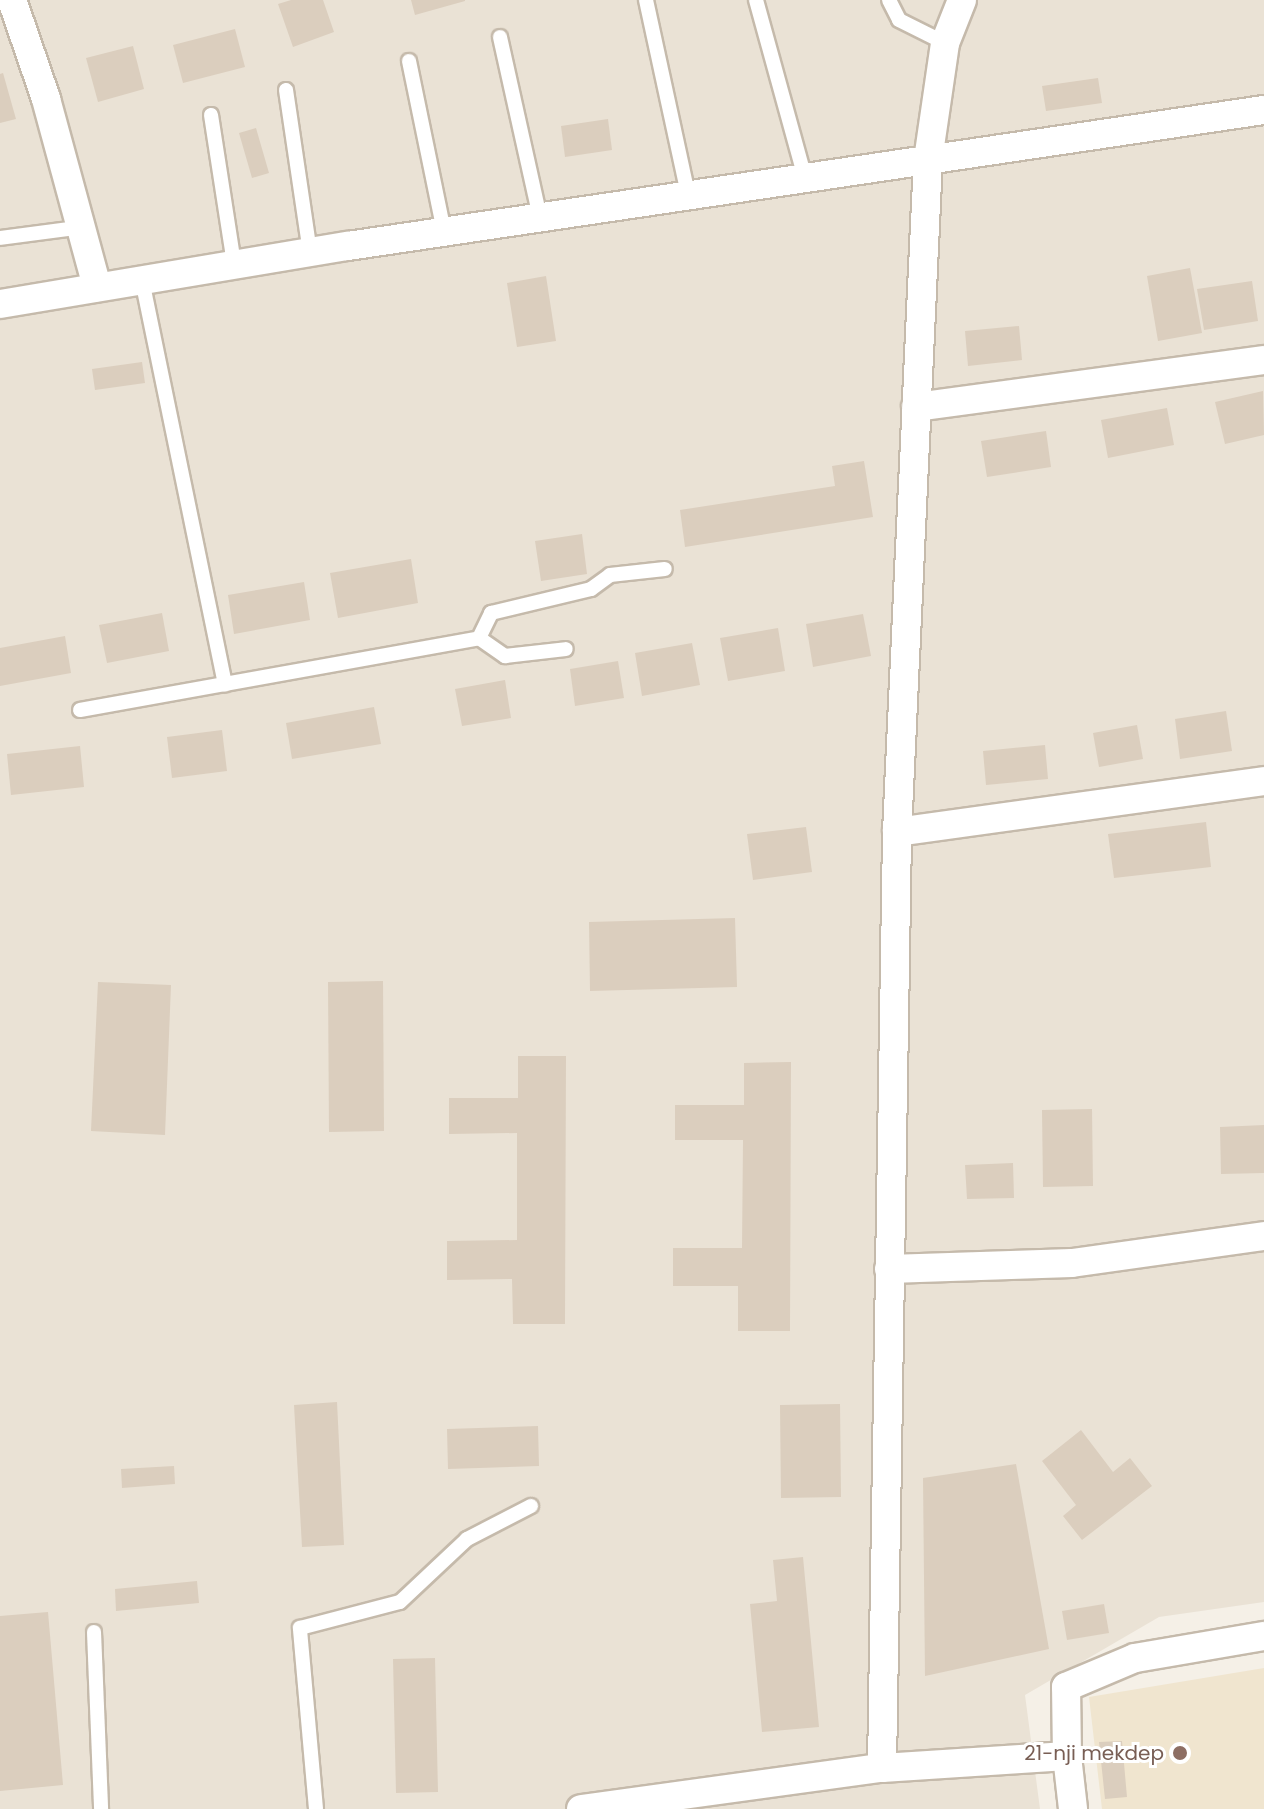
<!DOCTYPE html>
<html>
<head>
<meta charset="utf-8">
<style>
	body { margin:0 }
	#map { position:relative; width:1264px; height:1809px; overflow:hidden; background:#f5f0e7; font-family:Poppins,sans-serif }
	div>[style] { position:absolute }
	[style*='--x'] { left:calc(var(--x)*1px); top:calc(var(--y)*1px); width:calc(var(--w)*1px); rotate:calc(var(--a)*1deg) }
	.residential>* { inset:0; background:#eae2d5 }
	.education>* { inset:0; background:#f0e5cf }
	.building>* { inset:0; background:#dbcebe }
	.roads { filter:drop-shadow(2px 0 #c5baab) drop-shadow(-2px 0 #c5baab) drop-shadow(0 2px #c5baab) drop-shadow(0 -2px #c5baab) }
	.service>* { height:14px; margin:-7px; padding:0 7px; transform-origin:7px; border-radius:7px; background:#fff }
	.minor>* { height:28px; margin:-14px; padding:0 14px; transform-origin:14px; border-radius:14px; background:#fff }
	.dots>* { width:22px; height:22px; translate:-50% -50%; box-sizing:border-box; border:4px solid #fff; border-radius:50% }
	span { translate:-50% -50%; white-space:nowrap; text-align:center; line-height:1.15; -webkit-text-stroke:6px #fff; paint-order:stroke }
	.education-label { font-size:20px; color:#785e54 }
	.right { translate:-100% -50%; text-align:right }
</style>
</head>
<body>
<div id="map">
	<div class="residential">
		<div style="clip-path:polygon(0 0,1264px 0,1264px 1602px,1159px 1617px,1025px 1695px,1040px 1809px,0 1809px)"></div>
	</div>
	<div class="education">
		<div style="clip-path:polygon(1264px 1668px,1264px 1809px,1102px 1809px,1089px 1697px)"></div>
	</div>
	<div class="building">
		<div style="clip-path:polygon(291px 0,323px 0,334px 32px,293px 47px,278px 4px)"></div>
		<div style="clip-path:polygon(411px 0,465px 0,465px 1px,415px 15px)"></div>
		<div style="clip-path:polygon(235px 29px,245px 67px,183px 83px,173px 45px)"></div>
		<div style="clip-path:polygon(133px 46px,144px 89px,98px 102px,86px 58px)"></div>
		<div style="clip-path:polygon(3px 73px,16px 119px,0 123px,0 74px)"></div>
		<div style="clip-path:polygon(1098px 78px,1102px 103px,1046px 111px,1042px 86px)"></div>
		<div style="clip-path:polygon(608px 119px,612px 150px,565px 157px,561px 126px)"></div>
		<div style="clip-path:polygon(256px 128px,269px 173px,252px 178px,239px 133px)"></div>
		<div style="clip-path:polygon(1190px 268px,1202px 333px,1158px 341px,1147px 276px)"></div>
		<div style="clip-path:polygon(546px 276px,556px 341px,517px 347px,507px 283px)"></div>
		<div style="clip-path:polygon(1252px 281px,1258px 321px,1204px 330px,1197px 289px)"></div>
		<div style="clip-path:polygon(1019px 326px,1022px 360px,968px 366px,965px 331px)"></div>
		<div style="clip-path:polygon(142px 362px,145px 383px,95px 390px,92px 369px)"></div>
		<div style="clip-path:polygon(1263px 391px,1264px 435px,1225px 444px,1215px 402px)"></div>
		<div style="clip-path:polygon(1167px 408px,1174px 445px,1108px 458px,1101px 420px)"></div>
		<div style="clip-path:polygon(1046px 431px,1051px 467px,987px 477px,981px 441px)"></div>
		<div style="clip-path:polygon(864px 461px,873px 517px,685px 547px,680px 510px,835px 486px,832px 466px)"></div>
		<div style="clip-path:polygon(582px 534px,587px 574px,541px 581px,535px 541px)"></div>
		<div style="clip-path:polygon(411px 559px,418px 603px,338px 618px,330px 573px)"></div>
		<div style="clip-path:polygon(304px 582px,310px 620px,234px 634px,228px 595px)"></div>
		<div style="clip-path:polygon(162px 613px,169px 651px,107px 663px,99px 625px)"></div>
		<div style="clip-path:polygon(863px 614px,871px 656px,813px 667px,806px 624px)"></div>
		<div style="clip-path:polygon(778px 628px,785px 671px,728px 681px,720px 638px)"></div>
		<div style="clip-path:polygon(65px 636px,71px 673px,0 686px,0 648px)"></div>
		<div style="clip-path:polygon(692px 643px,700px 685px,642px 696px,635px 653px)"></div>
		<div style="clip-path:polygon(618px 661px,624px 698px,575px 706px,570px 669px)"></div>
		<div style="clip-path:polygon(505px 680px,511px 718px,462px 726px,455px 689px)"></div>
		<div style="clip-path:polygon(374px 707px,381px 744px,292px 759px,286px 723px)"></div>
		<div style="clip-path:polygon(1226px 711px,1232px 751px,1180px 759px,1175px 719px)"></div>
		<div style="clip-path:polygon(1137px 725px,1143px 759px,1099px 767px,1093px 733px)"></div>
		<div style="clip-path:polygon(222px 730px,227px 771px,172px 778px,167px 737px)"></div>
		<div style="clip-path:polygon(1045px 745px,1048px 779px,986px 785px,983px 751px)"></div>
		<div style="clip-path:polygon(80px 746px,84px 787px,11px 795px,7px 754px)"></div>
		<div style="clip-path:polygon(1206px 822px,1211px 867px,1114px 878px,1108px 834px)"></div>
		<div style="clip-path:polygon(806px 827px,812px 872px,753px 880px,747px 834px)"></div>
		<div style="clip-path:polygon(735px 918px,737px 987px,590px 991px,589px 922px)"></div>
		<div style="clip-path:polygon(383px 981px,384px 1131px,329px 1132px,328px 982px)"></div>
		<div style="clip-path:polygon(98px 982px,171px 985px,165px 1135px,91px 1131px)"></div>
		<div style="clip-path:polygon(518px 1056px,566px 1056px,565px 1324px,513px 1324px,512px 1279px,447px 1280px,447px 1241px,517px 1240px,517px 1133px,449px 1134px,449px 1098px,518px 1098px)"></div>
		<div style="clip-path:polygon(791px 1062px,790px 1331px,738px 1331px,738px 1286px,673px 1286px,673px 1248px,742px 1248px,743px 1140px,675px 1140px,675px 1105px,744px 1105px,744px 1063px)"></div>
		<div style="clip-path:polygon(1092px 1109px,1093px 1186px,1043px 1187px,1042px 1110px)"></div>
		<div style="clip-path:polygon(1264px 1125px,1264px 1173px,1221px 1174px,1220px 1127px)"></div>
		<div style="clip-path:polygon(1013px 1163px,1014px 1198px,967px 1199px,965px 1165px)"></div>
		<div style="clip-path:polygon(337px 1402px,344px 1545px,302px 1547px,294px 1405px)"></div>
		<div style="clip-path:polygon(840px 1404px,841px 1497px,781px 1498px,780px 1405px)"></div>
		<div style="clip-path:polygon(538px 1426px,539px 1466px,448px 1469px,447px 1429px)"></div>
		<div style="clip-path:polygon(1081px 1430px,1113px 1472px,1130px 1458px,1152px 1486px,1082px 1540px,1063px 1516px,1076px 1505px,1042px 1461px)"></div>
		<div style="clip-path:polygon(1016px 1464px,1049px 1649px,925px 1676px,923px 1478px)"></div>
		<div style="clip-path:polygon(174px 1466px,175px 1484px,122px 1488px,121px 1469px)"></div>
		<div style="clip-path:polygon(803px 1557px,819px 1727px,762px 1732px,750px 1604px,777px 1601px,773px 1560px)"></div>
		<div style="clip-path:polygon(197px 1581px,199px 1603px,116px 1611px,115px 1589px)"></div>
		<div style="clip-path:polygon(1104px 1604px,1109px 1633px,1067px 1640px,1062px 1611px)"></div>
		<div style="clip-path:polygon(48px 1612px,63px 1785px,0 1791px,0 1616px)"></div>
		<div style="clip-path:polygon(435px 1658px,438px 1792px,396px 1793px,393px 1659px)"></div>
		<div style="clip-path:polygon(1122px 1741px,1127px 1797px,1105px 1799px,1099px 1742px)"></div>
	</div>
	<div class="roads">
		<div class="service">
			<div style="--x:646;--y:0;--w:199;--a:77.8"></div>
			<div style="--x:756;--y:0;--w:185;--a:74.6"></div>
			<div style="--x:889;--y:0;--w:22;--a:63"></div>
			<div style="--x:899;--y:20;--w:51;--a:26.6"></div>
			<div style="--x:500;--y:37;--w:184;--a:77.5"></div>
			<div style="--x:409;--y:61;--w:174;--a:78.4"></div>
			<div style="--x:286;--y:90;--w:164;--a:81.6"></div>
			<div style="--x:211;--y:115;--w:151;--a:81.2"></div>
			<div style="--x:0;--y:238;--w:84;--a:-7.5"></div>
			<div style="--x:142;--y:280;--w:413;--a:78.4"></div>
			<div style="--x:479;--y:638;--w:28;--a:-64"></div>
			<div style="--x:491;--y:613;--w:103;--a:-13.5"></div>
			<div style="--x:591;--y:589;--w:24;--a:-36"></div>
			<div style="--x:610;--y:575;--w:55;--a:-6.2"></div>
			<div style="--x:80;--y:710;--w:405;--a:-10.2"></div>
			<div style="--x:479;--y:638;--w:32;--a:35"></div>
			<div style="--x:505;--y:656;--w:61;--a:-6.5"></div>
			<div style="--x:94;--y:1632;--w:177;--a:87.7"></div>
			<div style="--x:316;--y:1809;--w:182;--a:-95.1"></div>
			<div style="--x:300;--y:1628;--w:103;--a:-14.6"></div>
			<div style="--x:400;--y:1602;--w:92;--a:-43.2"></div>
			<div style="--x:467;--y:1539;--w:72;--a:-27.3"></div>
		</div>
		<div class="minor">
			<div style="--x:12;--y:0;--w:105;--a:71"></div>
			<div style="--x:46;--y:99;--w:195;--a:74.8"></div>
			<div style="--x:0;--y:304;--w:353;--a:-9.5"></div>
			<div style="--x:348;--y:246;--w:926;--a:-8.45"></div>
			<div style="--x:916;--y:407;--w:351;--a:-7.7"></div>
			<div style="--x:897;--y:832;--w:371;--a:-7.9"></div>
			<div style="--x:889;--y:1269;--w:183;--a:-1.9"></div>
			<div style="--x:1072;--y:1263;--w:194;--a:-8"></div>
			<div style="--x:1067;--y:1756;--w:69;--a:-90.8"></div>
			<div style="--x:1066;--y:1687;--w:75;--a:-22.8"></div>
			<div style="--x:1135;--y:1658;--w:131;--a:-9.7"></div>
			<div style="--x:882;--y:1768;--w:936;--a:-89.08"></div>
			<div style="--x:897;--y:832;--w:673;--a:-87.36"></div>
			<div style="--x:928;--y:160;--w:118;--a:-81.7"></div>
			<div style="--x:945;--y:43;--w:46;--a:-68.4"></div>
			<div style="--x:581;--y:1809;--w:304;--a:-7.8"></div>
			<div style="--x:882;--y:1768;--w:185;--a:-3.7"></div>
			<div style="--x:1067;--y:1756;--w:53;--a:83.5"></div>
		</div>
	</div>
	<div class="dots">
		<div style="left:1180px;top:1753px;background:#8d6e63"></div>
	</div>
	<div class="education-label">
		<span class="right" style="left:1164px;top:1753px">21-nji mekdep</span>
	</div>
</div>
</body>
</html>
